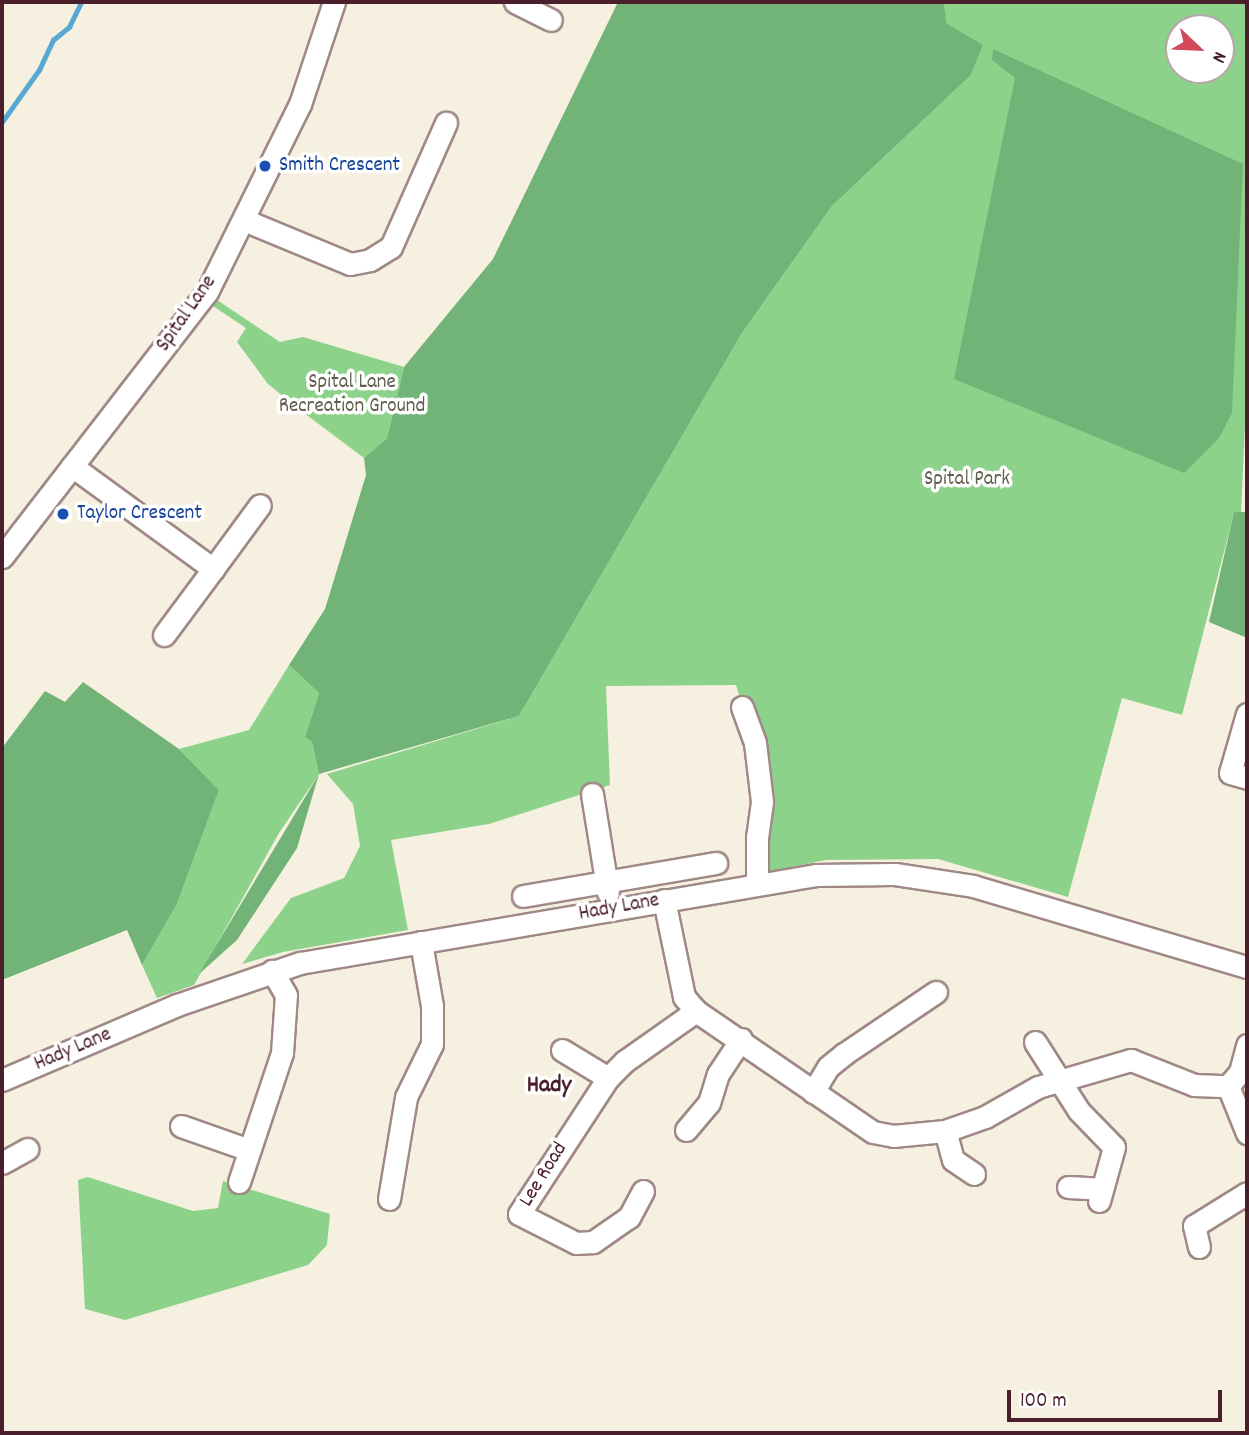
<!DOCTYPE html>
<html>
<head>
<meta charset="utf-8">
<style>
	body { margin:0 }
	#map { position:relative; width:1249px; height:1435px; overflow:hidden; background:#f6f0e0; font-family:Dekko,sans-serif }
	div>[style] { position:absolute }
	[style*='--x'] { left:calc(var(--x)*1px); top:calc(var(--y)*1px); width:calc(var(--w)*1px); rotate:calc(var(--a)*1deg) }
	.green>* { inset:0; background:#8dd28b }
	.forest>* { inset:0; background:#72b477 }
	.stream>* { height:4.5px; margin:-2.25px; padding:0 2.25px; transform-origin:2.25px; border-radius:2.25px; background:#57a8d2 }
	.roads { filter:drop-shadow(2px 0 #a08886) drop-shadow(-2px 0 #a08886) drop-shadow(0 2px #a08886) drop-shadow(0 -2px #a08886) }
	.minor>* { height:21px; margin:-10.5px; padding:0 10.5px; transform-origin:10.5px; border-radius:10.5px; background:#fff }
	.dots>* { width:19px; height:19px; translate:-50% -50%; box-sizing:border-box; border:4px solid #fff; border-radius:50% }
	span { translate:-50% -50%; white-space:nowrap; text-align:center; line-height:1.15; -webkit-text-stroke:7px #fff; paint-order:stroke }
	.transit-label { font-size:21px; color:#164399 }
	.left { translate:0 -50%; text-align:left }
	.street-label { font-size:21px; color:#4a1f2b }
	.park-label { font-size:21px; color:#615e4d }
	.quarter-label { font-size:24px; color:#4a1f2b; font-weight:700 }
	.frame { position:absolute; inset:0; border:4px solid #4a1f2b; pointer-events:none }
	.north { position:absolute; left:1165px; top:14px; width:70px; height:70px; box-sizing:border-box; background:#fff; border:2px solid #b7a5aa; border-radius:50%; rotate:113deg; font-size:19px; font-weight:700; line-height:28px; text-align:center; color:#4a1f2b }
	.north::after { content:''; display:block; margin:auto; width:24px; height:32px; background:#d1495b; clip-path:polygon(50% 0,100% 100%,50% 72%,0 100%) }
	.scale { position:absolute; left:1007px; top:1390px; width:215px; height:32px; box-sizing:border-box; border:4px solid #4a1f2b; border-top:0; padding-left:9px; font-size:21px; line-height:24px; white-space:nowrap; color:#4a1f2b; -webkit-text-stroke:5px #fff; paint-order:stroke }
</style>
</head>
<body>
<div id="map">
	<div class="green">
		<div style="clip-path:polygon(evenodd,944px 2px,1247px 2px,1247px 381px,1241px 514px,1234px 513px,1182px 715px,1122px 698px,1068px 897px,938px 859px,826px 860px,757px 874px,755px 743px,736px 685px,606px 686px,610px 785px,489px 824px,391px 840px,408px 930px,283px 952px,242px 964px,291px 898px,344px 878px,360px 846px,353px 804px,327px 774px,519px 716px,742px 333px,832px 206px,970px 76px,945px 23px,944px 2px,1179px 28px,1221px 28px,1221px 70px,1179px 70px,1179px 28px)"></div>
		<div style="clip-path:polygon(214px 298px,280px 342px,303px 337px,404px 367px,387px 438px,364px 458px,300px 410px,268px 384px,237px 342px,246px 328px,210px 304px)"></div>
		<div style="clip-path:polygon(289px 665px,319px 693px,305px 737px,312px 742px,319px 774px,279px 833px,194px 985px,157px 998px,142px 965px,177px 904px,219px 790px,179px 749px,249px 730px)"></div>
		<div style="clip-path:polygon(88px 1177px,193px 1211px,218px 1208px,223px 1181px,330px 1214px,327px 1245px,308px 1265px,125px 1320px,85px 1309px,78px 1180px)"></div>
	</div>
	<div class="forest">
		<div style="clip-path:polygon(618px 2px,944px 2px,946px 23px,983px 45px,970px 76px,832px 206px,742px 333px,519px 716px,319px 774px,297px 848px,237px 940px,199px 974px,319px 774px,312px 742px,305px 737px,319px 693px,289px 665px,325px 609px,366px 475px,364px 458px,387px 438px,404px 367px,493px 259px)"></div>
		<div style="clip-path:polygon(993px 49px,1243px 164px,1232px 413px,1219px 438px,1184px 473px,954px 379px,1015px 78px,992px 60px)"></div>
		<div style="clip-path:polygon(1234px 512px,1247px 512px,1247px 638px,1209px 622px)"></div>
		<div style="clip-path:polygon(83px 682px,179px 749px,219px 790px,177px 904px,142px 965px,127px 930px,2px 980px,2px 748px,45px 691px,65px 702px)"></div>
	</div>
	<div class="stream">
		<div style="--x:2;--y:122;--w:64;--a:-54.6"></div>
		<div style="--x:39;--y:70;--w:33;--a:-65"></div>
		<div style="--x:53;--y:40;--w:21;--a:-39"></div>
		<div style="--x:69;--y:27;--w:28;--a:-64"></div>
	</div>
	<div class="roads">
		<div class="minor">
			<div style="--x:515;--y:2;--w:40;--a:26.6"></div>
			<div style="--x:244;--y:220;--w:115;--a:22.5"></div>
			<div style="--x:350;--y:264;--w:20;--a:-11"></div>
			<div style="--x:370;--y:260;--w:25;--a:-32"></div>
			<div style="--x:391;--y:247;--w:136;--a:-66.1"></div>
			<div style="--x:72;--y:466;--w:175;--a:36.1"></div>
			<div style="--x:213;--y:569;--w:79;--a:-53.7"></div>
			<div style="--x:2;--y:557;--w:335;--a:-52.3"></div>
			<div style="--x:207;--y:292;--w:210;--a:-63.7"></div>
			<div style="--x:300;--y:104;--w:108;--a:-71.6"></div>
			<div style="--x:164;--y:635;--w:82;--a:-53.4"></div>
			<div style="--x:742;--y:707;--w:38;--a:70"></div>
			<div style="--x:755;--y:743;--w:59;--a:83.2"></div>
			<div style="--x:762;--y:802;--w:34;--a:98"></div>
			<div style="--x:757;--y:836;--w:47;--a:90"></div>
			<div style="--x:1247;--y:714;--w:61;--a:106.1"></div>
			<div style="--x:1230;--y:773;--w:18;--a:16"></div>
			<div style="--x:592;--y:794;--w:100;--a:80.8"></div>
			<div style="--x:523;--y:896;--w:196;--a:-9.7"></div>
			<div style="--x:664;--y:900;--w:99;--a:78.3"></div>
			<div style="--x:684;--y:997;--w:18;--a:49"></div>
			<div style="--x:696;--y:1011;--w:214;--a:34.4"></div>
			<div style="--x:873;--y:1132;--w:20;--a:11"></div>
			<div style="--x:893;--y:1136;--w:52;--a:-5.5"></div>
			<div style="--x:1035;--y:1042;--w:82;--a:57.5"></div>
			<div style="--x:1079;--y:1111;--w:50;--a:45.8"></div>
			<div style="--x:1114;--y:1147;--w:56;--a:105.5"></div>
			<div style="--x:562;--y:1050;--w:54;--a:31.3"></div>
			<div style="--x:2;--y:1080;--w:190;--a:-23.2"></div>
			<div style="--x:177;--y:1005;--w:130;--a:-18.9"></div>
			<div style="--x:300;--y:963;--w:523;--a:-9.68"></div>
			<div style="--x:816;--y:875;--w:79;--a:-0.7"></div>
			<div style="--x:895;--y:874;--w:79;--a:8.7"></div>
			<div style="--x:973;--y:886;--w:286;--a:16.5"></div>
			<div style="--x:1228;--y:1086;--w:51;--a:68"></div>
			<div style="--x:813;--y:1092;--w:29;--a:-59"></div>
			<div style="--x:828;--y:1067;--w:21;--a:-39"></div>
			<div style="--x:844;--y:1054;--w:111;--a:-34"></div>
			<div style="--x:181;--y:1126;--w:72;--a:19.4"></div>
			<div style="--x:686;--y:1130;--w:35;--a:-50"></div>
			<div style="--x:709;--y:1103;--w:30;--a:-73"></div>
			<div style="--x:718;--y:1074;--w:42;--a:-56.7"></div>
			<div style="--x:2;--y:1163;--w:29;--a:-29"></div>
			<div style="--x:974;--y:1174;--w:25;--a:-146"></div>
			<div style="--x:953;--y:1160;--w:30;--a:-105"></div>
			<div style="--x:945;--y:1131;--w:42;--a:-19.3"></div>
			<div style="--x:985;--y:1117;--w:61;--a:-29.5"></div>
			<div style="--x:1038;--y:1087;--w:97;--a:-16.2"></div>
			<div style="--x:1131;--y:1060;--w:68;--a:21.6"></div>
			<div style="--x:1194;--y:1085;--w:34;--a:2"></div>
			<div style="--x:1228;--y:1086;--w:18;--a:-49"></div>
			<div style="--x:1240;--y:1072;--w:28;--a:-75"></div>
			<div style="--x:239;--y:1182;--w:136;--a:-71.6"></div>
			<div style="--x:282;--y:1053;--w:58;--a:-86.1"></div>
			<div style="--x:286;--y:995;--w:28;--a:-120"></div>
			<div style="--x:1068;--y:1187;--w:34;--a:3"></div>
			<div style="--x:643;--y:1191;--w:30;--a:118"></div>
			<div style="--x:629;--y:1217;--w:44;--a:145.2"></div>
			<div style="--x:593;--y:1242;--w:17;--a:177"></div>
			<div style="--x:576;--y:1243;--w:64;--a:-153"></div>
			<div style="--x:519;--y:1214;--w:163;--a:-56.8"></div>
			<div style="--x:608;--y:1078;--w:24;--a:-45"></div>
			<div style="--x:625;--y:1061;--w:87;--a:-35.2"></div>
			<div style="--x:389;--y:1199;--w:103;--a:-80.5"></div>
			<div style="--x:406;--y:1097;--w:59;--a:-63.9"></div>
			<div style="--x:432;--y:1044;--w:38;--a:-90"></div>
			<div style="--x:432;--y:1006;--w:65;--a:-99.8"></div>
			<div style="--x:1199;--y:1247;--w:22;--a:-103"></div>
			<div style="--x:1194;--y:1226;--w:62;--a:-31.9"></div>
		</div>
	</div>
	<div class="dots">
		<div style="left:265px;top:166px;background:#1a4fb4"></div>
		<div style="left:63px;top:514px;background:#1a4fb4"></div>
	</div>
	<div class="transit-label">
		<span class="left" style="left:279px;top:166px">Smith Crescent</span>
		<span class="left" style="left:77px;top:514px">Taylor Crescent</span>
	</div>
	<div class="street-label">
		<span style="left:187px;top:314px;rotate:-55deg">Spital Lane</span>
		<span style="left:619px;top:908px;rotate:-10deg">Hady Lane</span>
		<span style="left:73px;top:1050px;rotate:-23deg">Hady Lane</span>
		<span style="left:544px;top:1175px;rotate:-58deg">Lee Road</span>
	</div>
	<div class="park-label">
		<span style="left:352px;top:395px">Spital Lane<br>Recreation Ground</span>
		<span style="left:967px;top:480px">Spital Park</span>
	</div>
	<div class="quarter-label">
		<span style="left:549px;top:1087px">Hady</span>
	</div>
	<div class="frame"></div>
	<div class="north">N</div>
	<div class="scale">100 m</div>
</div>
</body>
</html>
